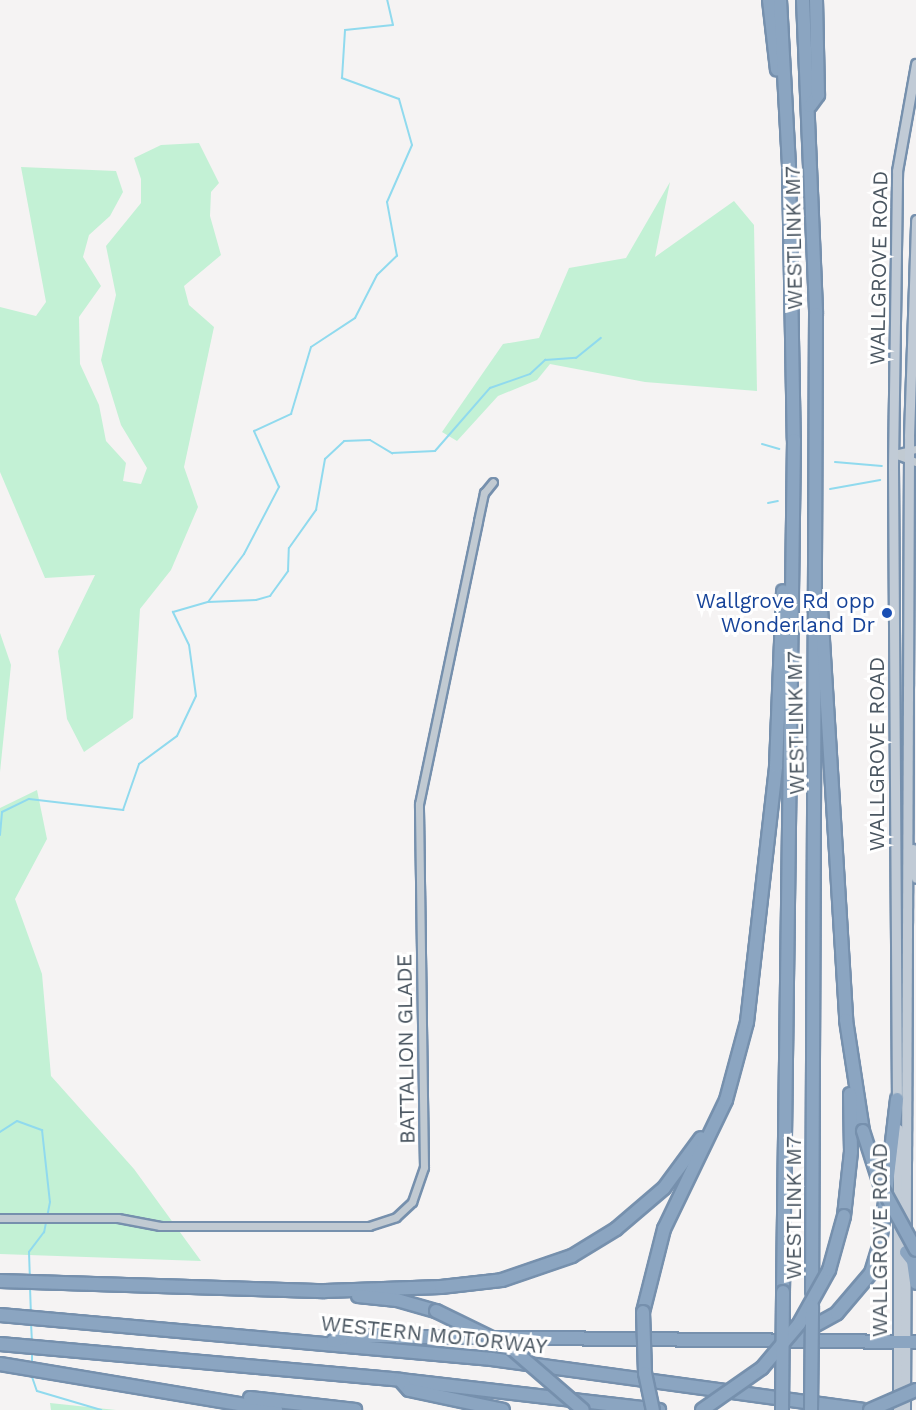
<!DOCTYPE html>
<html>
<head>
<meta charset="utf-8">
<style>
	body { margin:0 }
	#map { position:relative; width:916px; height:1410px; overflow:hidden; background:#f5f3f3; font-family:"Work Sans",sans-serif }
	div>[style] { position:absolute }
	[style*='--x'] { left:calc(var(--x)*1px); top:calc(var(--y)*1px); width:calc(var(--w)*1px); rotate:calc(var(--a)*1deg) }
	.green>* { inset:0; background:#c3f1d5 }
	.stream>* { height:2px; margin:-1px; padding:0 1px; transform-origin:1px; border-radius:1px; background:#90daee }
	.roads { filter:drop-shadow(2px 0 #7690ad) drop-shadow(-2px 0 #7690ad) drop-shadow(0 2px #7690ad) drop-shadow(0 -2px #7690ad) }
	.street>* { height:7px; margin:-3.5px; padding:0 3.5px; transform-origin:3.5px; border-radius:3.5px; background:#c1cad2 }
	.secondary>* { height:9px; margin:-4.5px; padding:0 4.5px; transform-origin:4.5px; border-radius:4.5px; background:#c1cbd6 }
	.highway>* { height:12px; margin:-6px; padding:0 6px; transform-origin:6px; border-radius:6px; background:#8ba5c1 }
	.bridges { filter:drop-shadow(2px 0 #7690ad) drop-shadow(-2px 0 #7690ad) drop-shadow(0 2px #7690ad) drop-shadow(0 -2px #7690ad) }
	.highway-bridge>* { height:12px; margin:-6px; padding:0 6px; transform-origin:6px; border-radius:6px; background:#8ba5c1 }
	.dots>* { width:16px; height:16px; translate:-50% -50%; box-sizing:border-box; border:3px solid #fff; border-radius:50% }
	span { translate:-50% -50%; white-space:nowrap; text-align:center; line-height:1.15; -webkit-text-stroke:6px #fff; paint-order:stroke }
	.street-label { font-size:21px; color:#4a5661 }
	.transit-label { font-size:21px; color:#164399 }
	.right { translate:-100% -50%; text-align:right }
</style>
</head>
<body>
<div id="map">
	<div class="green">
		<div style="clip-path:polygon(199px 143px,219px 183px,211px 192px,210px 216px,221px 255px,184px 286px,189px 305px,214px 327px,184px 467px,198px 507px,171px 570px,140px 609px,133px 718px,84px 752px,67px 719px,58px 651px,95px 575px,45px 578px,0 472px,0 307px,36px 316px,46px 302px,21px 167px,116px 171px,123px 192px,110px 216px,89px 235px,83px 257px,101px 286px,79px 317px,80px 364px,99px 405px,106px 441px,126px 463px,123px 481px,141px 484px,147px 468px,121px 425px,101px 360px,116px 295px,106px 246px,141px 203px,141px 179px,134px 158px,161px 145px)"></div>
		<div style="clip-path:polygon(670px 182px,655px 257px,734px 201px,754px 225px,757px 391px,645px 382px,550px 364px,537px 380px,498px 396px,457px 441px,442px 432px,503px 344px,539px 338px,569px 268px,626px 258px)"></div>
		<div style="clip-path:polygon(0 633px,11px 665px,0 772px)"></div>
		<div style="clip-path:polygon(37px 790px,47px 839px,15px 899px,42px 974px,51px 1076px,134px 1169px,201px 1261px,0 1254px,0 808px)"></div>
		<div style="clip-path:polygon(50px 1403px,116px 1410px,51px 1410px)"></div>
	</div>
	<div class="stream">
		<div style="--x:762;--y:444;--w:18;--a:16"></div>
		<div style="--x:835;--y:462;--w:47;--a:4.9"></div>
		<div style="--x:830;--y:489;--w:51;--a:-10.2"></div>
		<div style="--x:768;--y:503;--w:10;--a:-11"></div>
		<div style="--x:208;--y:602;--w:48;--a:-2.4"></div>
		<div style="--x:256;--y:600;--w:15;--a:-16"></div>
		<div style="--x:270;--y:596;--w:31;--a:-54"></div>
		<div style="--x:288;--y:571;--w:23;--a:-88"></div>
		<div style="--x:289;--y:548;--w:47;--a:-54.6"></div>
		<div style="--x:316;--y:510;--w:52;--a:-80"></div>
		<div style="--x:325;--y:459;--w:26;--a:-43"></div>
		<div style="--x:344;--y:441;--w:26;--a:-2"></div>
		<div style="--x:370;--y:440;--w:26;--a:31"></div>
		<div style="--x:392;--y:453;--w:43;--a:-2.7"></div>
		<div style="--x:435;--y:451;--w:84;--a:-48.9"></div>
		<div style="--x:490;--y:388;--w:42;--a:-19.3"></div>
		<div style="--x:530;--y:374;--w:21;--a:-43"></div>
		<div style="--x:545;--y:360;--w:31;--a:-4"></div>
		<div style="--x:576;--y:358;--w:32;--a:-39"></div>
		<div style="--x:0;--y:835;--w:23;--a:-85"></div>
		<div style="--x:2;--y:812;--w:30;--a:-26"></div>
		<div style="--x:29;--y:799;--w:95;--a:6.7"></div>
		<div style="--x:123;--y:810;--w:49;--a:-70.8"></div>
		<div style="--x:139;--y:764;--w:47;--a:-36.4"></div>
		<div style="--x:177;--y:736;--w:44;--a:-64.6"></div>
		<div style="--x:196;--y:696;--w:51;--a:-97.8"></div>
		<div style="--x:189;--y:645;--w:37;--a:-116"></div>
		<div style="--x:173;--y:612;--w:36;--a:-16"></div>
		<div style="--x:208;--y:602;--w:60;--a:-53.1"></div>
		<div style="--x:244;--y:554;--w:76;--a:-62.4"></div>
		<div style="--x:279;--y:487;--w:61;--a:-114.1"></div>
		<div style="--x:254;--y:431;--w:41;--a:-24.7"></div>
		<div style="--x:291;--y:414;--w:70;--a:-73.4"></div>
		<div style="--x:311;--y:347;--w:53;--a:-33.4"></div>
		<div style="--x:355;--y:318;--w:48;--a:-62.9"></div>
		<div style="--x:377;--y:275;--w:28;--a:-44"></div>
		<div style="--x:397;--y:256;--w:55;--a:-100.5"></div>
		<div style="--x:387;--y:202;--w:62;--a:-66.3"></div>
		<div style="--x:412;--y:145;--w:48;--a:-105.8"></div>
		<div style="--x:399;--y:99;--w:61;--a:-159.8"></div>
		<div style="--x:342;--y:78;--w:48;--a:-86.4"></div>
		<div style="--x:345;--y:30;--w:48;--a:-5.9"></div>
		<div style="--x:393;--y:25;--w:26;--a:-103"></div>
		<div style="--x:0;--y:1132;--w:20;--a:-33"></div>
		<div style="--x:17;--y:1121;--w:27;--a:20"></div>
		<div style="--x:42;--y:1130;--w:72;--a:83.7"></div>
		<div style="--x:50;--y:1202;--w:31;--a:101"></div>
		<div style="--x:44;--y:1232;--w:25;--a:127"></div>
		<div style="--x:29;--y:1252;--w:27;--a:88"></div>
		<div style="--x:30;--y:1287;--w:28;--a:88"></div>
		<div style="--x:31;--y:1323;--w:19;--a:87"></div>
		<div style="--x:32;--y:1365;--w:15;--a:-90"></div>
		<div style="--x:31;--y:1374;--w:18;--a:71"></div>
		<div style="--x:37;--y:1391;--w:67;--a:16.5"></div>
	</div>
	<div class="roads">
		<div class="street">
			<div style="--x:894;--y:454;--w:23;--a:20"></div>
			<div style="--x:894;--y:454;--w:23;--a:-13"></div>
			<div style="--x:0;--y:1218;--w:118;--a:0"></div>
			<div style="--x:118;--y:1218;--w:43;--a:10.8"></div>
			<div style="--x:160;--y:1226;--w:209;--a:0"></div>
			<div style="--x:369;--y:1226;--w:28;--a:-18"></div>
			<div style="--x:396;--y:1217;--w:22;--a:-43"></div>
			<div style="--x:412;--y:1202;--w:37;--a:-71"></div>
			<div style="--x:424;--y:1167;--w:363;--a:-90.8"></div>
			<div style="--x:419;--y:804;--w:289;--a:-78.2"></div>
			<div style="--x:478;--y:521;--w:29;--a:-78"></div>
			<div style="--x:484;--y:493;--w:14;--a:-51"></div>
		</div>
		<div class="secondary">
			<div style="--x:913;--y:849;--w:29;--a:84"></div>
			<div style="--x:897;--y:1103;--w:637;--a:-90.36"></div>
			<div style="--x:893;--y:466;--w:295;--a:-89.2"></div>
			<div style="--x:897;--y:171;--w:109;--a:-79.9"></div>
			<div style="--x:898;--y:1129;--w:281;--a:90"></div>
			<div style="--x:905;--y:1410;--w:974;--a:-89.76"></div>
			<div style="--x:909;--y:436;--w:216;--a:-88.1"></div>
		</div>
		<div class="highway">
			<div style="--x:769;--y:0;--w:70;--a:83.5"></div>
			<div style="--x:780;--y:0;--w:166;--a:86.9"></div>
			<div style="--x:789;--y:166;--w:274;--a:89"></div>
			<div style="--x:794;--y:440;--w:852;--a:90.74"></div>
			<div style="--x:803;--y:0;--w:314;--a:87.6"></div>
			<div style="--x:816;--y:314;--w:978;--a:90.23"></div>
			<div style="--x:810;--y:106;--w:14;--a:-54"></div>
			<div style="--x:818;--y:95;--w:95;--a:-91.2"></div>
			<div style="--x:821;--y:607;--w:414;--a:86.5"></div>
			<div style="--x:846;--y:1020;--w:112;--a:81.3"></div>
			<div style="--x:844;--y:1216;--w:64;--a:-83.8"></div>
			<div style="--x:851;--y:1152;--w:58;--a:-91"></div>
			<div style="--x:906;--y:1252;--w:11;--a:52"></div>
			<div style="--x:913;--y:1261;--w:22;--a:82"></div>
			<div style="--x:0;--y:1281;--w:325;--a:1.8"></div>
			<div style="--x:325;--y:1291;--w:116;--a:-2"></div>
			<div style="--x:441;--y:1287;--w:61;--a:-6.5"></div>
			<div style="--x:502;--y:1280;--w:74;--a:-18.9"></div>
			<div style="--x:572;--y:1256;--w:52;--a:-31.5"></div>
			<div style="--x:616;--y:1229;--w:63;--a:-40.5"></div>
			<div style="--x:664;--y:1188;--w:62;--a:-53.5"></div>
			<div style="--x:358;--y:1296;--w:39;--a:6"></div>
			<div style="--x:397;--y:1300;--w:41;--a:15.8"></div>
			<div style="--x:643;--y:1312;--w:86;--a:-75.8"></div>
			<div style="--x:664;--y:1229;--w:143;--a:-64.3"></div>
			<div style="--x:726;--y:1100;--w:81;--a:-74.9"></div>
			<div style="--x:747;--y:1022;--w:258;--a:-83.5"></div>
			<div style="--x:776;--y:766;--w:175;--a:-87.7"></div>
			<div style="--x:0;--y:1315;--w:494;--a:5.1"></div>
			<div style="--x:492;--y:1359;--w:373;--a:7.8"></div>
			<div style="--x:788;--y:1333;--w:27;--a:-15"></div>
			<div style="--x:814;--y:1326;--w:26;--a:-29"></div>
			<div style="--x:837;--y:1313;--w:52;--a:-49.6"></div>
			<div style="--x:871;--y:1273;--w:30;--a:-73"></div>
			<div style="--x:880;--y:1244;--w:146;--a:-83.3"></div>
			<div style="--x:333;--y:1341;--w:16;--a:-18"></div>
			<div style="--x:348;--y:1336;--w:568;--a:0.61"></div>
			<div style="--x:0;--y:1344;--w:402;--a:5.1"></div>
			<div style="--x:400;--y:1380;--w:261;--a:6.6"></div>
			<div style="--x:0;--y:1364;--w:280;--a:9.5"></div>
			<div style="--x:400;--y:1380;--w:13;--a:48"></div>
			<div style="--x:409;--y:1390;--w:96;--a:12"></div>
			<div style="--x:250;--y:1398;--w:106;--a:6.5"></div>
		</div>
	</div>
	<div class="bridges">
		<div class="highway-bridge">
			<div style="--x:863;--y:1131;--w:56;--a:72.2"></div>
			<div style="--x:880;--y:1184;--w:75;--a:61.4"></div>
			<div style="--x:436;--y:1311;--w:82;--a:25.9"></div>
			<div style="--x:510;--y:1347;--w:96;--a:40.8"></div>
			<div style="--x:643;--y:1312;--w:61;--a:88.1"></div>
			<div style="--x:645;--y:1373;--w:38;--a:78"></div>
			<div style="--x:702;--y:1410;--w:73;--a:-35"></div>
			<div style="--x:762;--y:1368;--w:57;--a:-49.9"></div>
			<div style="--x:799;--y:1324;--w:62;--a:-60.9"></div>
			<div style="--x:829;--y:1270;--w:56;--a:-74.5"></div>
			<div style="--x:782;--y:1410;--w:118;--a:-89.5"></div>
			<div style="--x:811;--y:1410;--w:104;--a:-89.4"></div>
			<div style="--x:870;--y:1410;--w:50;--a:-23.5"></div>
		</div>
	</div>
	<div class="dots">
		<div style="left:887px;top:613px;background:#1a4fb4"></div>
	</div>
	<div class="street-label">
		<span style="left:794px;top:238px;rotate:-91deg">WESTLINK M7</span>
		<span style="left:879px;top:268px;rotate:-89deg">WALLGROVE ROAD</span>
		<span style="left:796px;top:723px;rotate:-91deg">WESTLINK M7</span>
		<span style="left:877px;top:754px;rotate:-90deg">WALLGROVE ROAD</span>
		<span style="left:406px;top:1049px;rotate:-91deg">BATTALION GLADE</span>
		<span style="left:794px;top:1208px;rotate:-90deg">WESTLINK M7</span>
		<span style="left:880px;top:1240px;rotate:-90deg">WALLGROVE ROAD</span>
		<span style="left:434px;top:1335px;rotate:6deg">WESTERN MOTORWAY</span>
	</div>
	<div class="transit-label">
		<span class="right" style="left:875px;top:613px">Wallgrove Rd opp<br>Wonderland Dr</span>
	</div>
</div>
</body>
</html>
